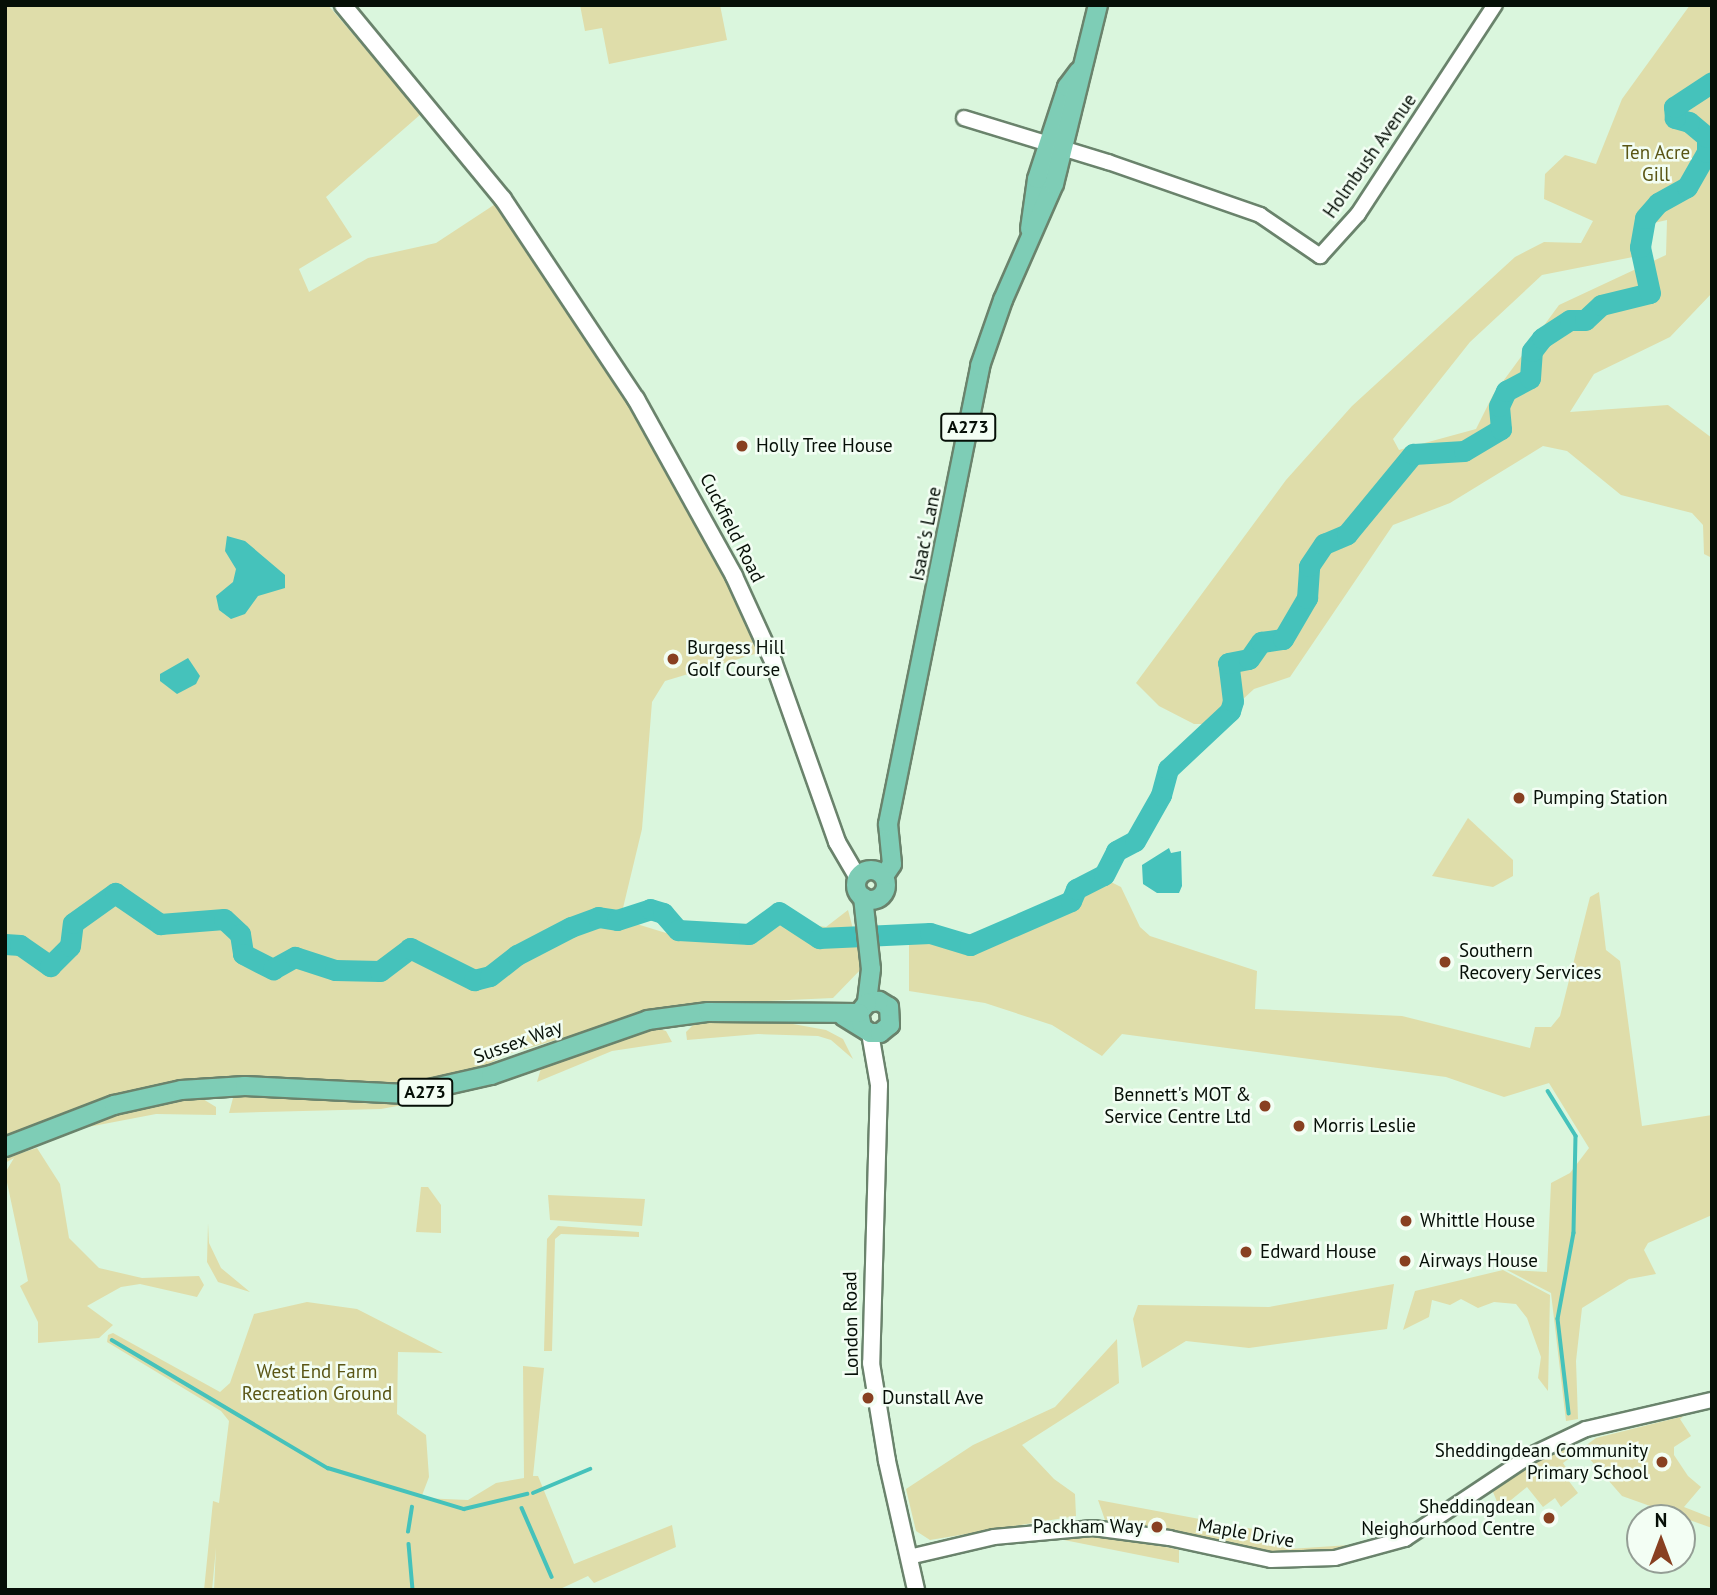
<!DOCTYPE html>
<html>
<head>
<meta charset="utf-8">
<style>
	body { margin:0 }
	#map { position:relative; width:1717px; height:1595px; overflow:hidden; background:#daf6dd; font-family:"PT Sans",sans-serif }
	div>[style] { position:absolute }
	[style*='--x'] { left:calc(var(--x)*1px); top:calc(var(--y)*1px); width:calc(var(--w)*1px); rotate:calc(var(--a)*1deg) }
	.green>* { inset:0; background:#dfddaa }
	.water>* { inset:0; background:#45c2bb }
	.stream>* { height:3.5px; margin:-1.75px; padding:0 1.75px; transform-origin:1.75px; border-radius:1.75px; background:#45c2bb }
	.river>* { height:21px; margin:-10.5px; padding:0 10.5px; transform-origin:10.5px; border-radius:10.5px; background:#45c2bb }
	.roads { filter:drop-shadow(2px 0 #6a836c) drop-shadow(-2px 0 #6a836c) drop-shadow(0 2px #6a836c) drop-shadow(0 -2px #6a836c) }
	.tertiary>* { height:14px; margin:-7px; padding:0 7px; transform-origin:7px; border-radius:7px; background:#fff }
	.secondary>* { height:16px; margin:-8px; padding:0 8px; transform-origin:8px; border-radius:8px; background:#fff }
	.primary>* { height:18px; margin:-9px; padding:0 9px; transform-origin:9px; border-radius:9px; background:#7ecdb6 }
	.primary>.ring { margin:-9px; padding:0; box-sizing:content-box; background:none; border:18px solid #7ecdb6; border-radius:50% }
	.dots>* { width:19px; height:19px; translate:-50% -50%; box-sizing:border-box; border:4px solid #f3fef4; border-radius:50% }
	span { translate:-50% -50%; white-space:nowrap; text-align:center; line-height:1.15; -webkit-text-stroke:5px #f3fef4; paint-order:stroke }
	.shield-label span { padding:2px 5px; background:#f3fef4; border:2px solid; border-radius:5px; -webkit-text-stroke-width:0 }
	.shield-label { font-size:18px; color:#060f07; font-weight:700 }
	.park-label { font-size:19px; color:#5a5615 }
	.street-label { font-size:19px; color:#060f07 }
	.poi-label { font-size:19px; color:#060f07 }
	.left { translate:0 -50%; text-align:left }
	.right { translate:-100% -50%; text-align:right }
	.frame { position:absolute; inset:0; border:7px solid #060f07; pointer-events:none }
	.north { position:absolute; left:1626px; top:1504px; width:70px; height:70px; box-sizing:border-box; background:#f3fef4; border:2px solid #949e95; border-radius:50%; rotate:0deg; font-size:19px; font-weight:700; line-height:28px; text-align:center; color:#060f07 }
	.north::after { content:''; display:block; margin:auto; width:24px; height:32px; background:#884021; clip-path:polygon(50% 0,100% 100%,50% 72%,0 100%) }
</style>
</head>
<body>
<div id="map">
	<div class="green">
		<div style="clip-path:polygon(5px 5px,328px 5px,421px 114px,326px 197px,352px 237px,299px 269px,309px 292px,368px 258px,436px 243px,503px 199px,592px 331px,768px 650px,665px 681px,652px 702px,642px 829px,623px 908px,598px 921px,614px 917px,666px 933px,761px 935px,779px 920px,826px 927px,848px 910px,863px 967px,833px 998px,676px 1005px,508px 1054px,445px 1086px,208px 1084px,5px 1140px)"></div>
		<div style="clip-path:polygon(580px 5px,720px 5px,727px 40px,609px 64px,602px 28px,585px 31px)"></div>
		<div style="clip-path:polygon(evenodd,1690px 5px,1712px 5px,1712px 293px,1670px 337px,1594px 374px,1570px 412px,1668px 405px,1712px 438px,1712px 558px,1704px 554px,1703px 525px,1692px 513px,1621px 495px,1567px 451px,1543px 446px,1450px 503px,1393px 525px,1290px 677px,1254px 689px,1216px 724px,1194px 724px,1159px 706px,1136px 683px,1286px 480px,1352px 406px,1515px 257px,1544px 242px,1581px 243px,1593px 221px,1544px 199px,1545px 174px,1565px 155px,1596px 164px,1622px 99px,1690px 5px,1667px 220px,1666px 255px,1559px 305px,1493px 395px,1476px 429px,1399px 450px,1393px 439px,1470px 342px,1542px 275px,1638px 256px,1645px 225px,1667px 220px)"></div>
		<div style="clip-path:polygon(1468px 818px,1513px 860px,1513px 876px,1493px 887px,1432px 876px)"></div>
		<div style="clip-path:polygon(1111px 875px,1111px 882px,1121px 887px,1140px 927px,1150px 936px,1257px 971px,1255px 1009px,1402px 1016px,1530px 1048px,1535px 1027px,1551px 1027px,1560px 1016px,1590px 897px,1599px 892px,1606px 950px,1620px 961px,1642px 1126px,1712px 1115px,1712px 1215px,1648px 1243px,1644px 1250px,1656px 1274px,1629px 1279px,1582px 1308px,1576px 1361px,1578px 1419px,1566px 1421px,1551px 1293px,1507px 1270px,1547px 1272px,1551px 1183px,1570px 1173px,1589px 1148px,1549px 1083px,1504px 1097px,1446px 1077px,1122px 1034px,1102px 1056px,1052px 1025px,985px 1003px,909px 991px,909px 932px,969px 947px,997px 929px)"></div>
		<div style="clip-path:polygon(696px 1022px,782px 1022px,826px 1030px,843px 1039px,853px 1059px,831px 1040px,818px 1036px,758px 1034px,687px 1040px,686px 1032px)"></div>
		<div style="clip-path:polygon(656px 1028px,666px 1031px,672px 1042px,612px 1051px,537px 1082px,542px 1065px)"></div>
		<div style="clip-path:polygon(244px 1094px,375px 1104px,419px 1102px,381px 1109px,229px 1113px,233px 1098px)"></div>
		<div style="clip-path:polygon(198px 1096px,216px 1107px,216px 1115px,156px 1114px,88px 1127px,124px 1110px)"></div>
		<div style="clip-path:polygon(37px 1148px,60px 1184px,69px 1238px,99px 1268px,142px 1278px,199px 1276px,204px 1285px,197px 1297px,140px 1284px,121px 1287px,87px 1306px,113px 1325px,99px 1338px,38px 1343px,38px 1322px,20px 1286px,28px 1281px,5px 1173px,14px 1158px,5px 1163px,5px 1158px)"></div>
		<div style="clip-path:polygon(421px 1187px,428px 1187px,441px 1205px,441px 1233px,416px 1232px)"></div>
		<div style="clip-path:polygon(548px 1195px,645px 1199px,642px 1226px,550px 1220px)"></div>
		<div style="clip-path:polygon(208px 1223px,209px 1243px,221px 1268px,250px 1292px,218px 1282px,207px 1262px)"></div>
		<div style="clip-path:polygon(558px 1226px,639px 1232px,639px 1237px,561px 1234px,555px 1239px,552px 1351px,544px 1351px,547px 1239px)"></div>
		<div style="clip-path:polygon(1503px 1270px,1550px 1295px,1548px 1391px,1538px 1378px,1541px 1357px,1527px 1318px,1516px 1304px,1494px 1302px,1478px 1308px,1461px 1299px,1450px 1305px,1432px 1300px,1429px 1317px,1403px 1330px,1415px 1291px)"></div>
		<div style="clip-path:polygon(1394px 1284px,1387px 1329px,1249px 1348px,1186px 1341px,1142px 1368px,1133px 1319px,1138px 1305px,1269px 1307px)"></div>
		<div style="clip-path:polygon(307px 1302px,357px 1309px,443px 1353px,398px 1352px,397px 1414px,426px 1435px,429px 1477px,421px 1498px,468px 1500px,496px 1483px,524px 1478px,523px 1366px,544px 1368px,533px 1476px,538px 1476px,574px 1564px,672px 1525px,676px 1547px,594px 1583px,588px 1576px,558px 1590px,214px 1590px,216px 1548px,212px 1590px,204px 1590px,213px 1501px,219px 1503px,229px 1421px,221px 1411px,107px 1342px,108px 1335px,113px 1333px,220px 1392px,230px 1383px,254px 1314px)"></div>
		<div style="clip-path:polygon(1117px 1339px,1119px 1383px,1022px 1445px,1054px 1479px,1075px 1494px,1076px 1516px,930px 1540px,916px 1531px,906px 1489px,973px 1445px,1055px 1407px)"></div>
		<div style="clip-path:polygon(1684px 1416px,1680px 1419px,1691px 1436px,1674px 1447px,1674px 1455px,1688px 1476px,1701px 1487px,1684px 1507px,1712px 1518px,1712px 1528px,1622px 1496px,1581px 1449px,1596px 1438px)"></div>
		<div style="clip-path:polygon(1570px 1440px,1586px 1458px,1571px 1457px,1563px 1463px,1569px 1472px,1565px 1476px,1578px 1493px,1561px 1507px,1555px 1498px,1543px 1507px,1527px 1487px,1500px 1509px,1493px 1492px,1511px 1472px)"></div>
		<div style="clip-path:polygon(1098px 1500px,1253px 1529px,1260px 1541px,1289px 1549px,1350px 1545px,1352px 1549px,1274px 1554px,1105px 1520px)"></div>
		<div style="clip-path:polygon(1059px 1535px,1119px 1536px,1179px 1550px,1179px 1563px,1059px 1539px,1026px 1542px)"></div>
	</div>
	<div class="water">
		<div style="clip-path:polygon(227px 536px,245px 541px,285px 575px,285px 588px,258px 596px,245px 614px,231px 619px,219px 610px,216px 596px,233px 582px,236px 569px,225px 551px)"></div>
		<div style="clip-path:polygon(188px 658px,200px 676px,196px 684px,177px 694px,160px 681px,160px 674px)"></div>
		<div style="clip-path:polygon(1169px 848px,1171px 853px,1181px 851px,1182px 886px,1179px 893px,1157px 893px,1143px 884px,1142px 865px)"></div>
	</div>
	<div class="stream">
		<div style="--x:1548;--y:1091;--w:53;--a:58.1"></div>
		<div style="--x:1576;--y:1136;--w:97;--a:91.2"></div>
		<div style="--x:1574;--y:1233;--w:87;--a:100.5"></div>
		<div style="--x:1558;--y:1319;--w:95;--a:83.3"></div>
		<div style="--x:112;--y:1340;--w:251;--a:30.7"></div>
		<div style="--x:328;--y:1468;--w:142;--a:16.8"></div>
		<div style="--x:464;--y:1509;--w:65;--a:-13.4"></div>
		<div style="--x:533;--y:1493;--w:62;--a:-22.8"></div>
		<div style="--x:522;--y:1508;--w:75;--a:66.5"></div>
		<div style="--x:408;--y:1532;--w:25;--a:-81"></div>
		<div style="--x:409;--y:1544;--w:46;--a:85"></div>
	</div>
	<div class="river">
		<div style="--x:5;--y:944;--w:15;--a:4"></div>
		<div style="--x:20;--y:945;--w:37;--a:35"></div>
		<div style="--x:50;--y:966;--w:28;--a:-45"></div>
		<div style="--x:70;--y:946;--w:23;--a:-83"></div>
		<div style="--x:73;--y:923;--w:52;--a:-35.5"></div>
		<div style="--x:115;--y:893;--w:55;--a:34.6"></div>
		<div style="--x:160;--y:924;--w:64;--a:-4.5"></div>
		<div style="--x:224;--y:919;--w:22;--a:43"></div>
		<div style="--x:240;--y:934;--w:20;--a:81"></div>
		<div style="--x:243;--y:954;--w:34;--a:27"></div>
		<div style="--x:273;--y:969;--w:25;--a:-29"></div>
		<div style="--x:295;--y:957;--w:42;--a:18"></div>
		<div style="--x:335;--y:970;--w:45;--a:1.3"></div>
		<div style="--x:380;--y:971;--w:38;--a:-37"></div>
		<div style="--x:410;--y:948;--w:72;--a:26.6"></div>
		<div style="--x:474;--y:980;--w:16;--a:-14"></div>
		<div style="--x:490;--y:976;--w:34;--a:-38"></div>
		<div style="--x:517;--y:955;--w:61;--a:-27.4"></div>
		<div style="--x:571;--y:927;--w:29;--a:-20"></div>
		<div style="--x:598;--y:917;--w:19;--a:9"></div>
		<div style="--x:617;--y:920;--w:35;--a:-18"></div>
		<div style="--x:650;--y:909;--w:14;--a:17"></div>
		<div style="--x:663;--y:913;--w:23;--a:49"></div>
		<div style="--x:678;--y:930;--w:71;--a:3.2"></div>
		<div style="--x:749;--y:934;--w:37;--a:-36"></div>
		<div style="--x:779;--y:912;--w:48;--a:33"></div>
		<div style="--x:819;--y:938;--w:111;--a:-2.6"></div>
		<div style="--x:930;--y:933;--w:42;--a:16.7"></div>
		<div style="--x:970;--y:945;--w:110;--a:-23.5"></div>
		<div style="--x:1071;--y:901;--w:13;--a:-67"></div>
		<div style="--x:1076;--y:889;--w:31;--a:-27"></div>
		<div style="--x:1104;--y:875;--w:27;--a:-63"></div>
		<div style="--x:1116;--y:851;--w:21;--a:-28"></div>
		<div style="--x:1135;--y:841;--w:53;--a:-60.5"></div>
		<div style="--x:1161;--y:795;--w:27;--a:-75"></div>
		<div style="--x:1168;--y:769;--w:85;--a:-43.1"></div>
		<div style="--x:1230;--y:711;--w:10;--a:-73"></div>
		<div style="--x:1233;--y:701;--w:38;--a:-97"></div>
		<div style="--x:1228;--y:663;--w:21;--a:-11"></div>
		<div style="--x:1249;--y:659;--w:21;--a:-55"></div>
		<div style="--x:1261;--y:642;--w:22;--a:-8"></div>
		<div style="--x:1283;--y:639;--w:48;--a:-59.7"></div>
		<div style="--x:1307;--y:598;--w:32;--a:-86"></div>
		<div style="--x:1309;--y:566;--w:27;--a:-56"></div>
		<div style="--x:1324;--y:544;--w:25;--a:-23"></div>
		<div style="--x:1347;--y:534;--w:104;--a:-50.5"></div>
		<div style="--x:1413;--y:454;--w:51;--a:-3.4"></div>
		<div style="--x:1464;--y:451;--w:43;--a:-30.7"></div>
		<div style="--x:1501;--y:429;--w:23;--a:-95"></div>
		<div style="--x:1499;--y:406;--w:17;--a:-65"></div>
		<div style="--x:1506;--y:391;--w:27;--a:-28"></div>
		<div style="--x:1530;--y:378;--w:27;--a:-86"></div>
		<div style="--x:1532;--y:351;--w:16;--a:-52"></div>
		<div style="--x:1542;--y:338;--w:33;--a:-33"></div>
		<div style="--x:1570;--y:320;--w:15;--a:0"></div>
		<div style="--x:1585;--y:320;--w:22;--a:-43"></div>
		<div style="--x:1601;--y:305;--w:50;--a:-13.8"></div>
		<div style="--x:1650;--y:293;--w:47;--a:-102.3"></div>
		<div style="--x:1640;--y:247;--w:29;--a:-80"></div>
		<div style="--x:1645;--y:218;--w:20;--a:-49"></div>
		<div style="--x:1658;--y:203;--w:33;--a:-29"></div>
		<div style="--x:1687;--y:187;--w:40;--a:-60.3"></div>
		<div style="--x:1707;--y:152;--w:15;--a:-90"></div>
		<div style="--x:1707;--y:137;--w:23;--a:-140"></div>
		<div style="--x:1689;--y:122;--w:15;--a:-164"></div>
		<div style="--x:1675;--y:118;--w:11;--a:-95"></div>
		<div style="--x:1674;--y:107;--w:45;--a:-33.3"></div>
	</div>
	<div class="roads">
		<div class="tertiary">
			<div style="--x:964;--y:118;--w:151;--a:17"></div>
			<div style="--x:1108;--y:162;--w:161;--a:19.2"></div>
			<div style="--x:1260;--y:215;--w:73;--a:34.3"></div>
			<div style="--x:1320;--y:256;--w:57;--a:-47.9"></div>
			<div style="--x:1358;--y:214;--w:250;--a:-56.8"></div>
			<div style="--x:909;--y:1557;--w:87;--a:-13.2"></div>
			<div style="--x:994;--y:1537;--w:99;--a:-5.2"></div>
			<div style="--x:1093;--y:1528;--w:77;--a:7.5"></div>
			<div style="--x:1169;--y:1538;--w:104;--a:12.2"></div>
			<div style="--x:1271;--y:1560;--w:64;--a:-1.8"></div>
			<div style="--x:1335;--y:1558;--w:73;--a:-15.2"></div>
			<div style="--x:1405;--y:1539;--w:151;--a:-33.7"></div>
			<div style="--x:1531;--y:1455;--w:61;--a:-25.3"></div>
			<div style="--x:1586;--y:1429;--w:129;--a:-13"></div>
		</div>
		<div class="secondary">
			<div style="--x:343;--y:5;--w:251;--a:50.5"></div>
			<div style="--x:503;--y:199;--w:240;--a:56.4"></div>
			<div style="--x:636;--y:399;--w:202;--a:61"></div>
			<div style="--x:734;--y:576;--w:94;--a:65.4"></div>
			<div style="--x:773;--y:661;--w:192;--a:70.5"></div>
			<div style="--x:837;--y:842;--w:42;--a:59.7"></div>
			<div style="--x:870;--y:1033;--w:53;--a:80.2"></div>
			<div style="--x:879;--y:1085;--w:278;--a:91.6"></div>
			<div style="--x:871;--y:1363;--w:99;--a:80.7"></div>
			<div style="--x:887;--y:1461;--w:132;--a:77.3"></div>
		</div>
		<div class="primary">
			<div style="--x:1030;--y:229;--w:50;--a:-82"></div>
			<div style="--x:1037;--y:179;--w:97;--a:-71.9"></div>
			<div style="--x:1067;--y:87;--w:20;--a:-53"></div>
			<div class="ring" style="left:856px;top:870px;width:12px;height:12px"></div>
			<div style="--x:884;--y:876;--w:14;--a:-56"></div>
			<div style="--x:892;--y:864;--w:40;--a:-95.7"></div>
			<div style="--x:888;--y:824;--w:467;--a:-78.6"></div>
			<div style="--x:980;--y:366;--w:70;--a:-70.8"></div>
			<div style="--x:1003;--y:300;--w:127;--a:-66.3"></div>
			<div style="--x:1054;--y:184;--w:184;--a:-76.2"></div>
			<div style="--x:863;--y:897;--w:72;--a:83.7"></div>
			<div style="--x:871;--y:969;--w:34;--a:97"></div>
			<div style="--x:843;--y:1016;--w:32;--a:32"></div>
			<div style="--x:870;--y:1033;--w:10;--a:0"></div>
			<div style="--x:880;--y:1033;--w:13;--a:-39"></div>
			<div style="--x:890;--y:1025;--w:18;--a:-93"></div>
			<div style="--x:889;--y:1007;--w:12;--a:-149"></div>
			<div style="--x:879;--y:1001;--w:12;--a:171"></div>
			<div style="--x:867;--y:1003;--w:13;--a:129"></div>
			<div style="--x:859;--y:1013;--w:14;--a:78"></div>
			<div style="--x:5;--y:1147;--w:117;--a:-21.1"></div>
			<div style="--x:114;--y:1105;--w:69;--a:-12.6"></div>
			<div style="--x:181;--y:1090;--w:64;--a:-3.6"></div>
			<div style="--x:245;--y:1086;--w:162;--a:2.8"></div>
			<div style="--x:407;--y:1094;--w:86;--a:-12.7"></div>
			<div style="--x:491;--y:1075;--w:166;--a:-19.3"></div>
			<div style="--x:648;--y:1020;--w:61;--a:-7.6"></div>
			<div style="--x:708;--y:1012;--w:151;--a:0.4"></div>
		</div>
	</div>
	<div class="dots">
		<div style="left:742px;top:446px;background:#884021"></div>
		<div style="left:673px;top:659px;background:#884021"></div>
		<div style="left:1519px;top:798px;background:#884021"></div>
		<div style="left:1445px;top:962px;background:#884021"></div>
		<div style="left:1265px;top:1106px;background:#884021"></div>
		<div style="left:1299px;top:1126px;background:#884021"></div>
		<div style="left:1406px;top:1221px;background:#884021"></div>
		<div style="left:1246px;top:1252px;background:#884021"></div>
		<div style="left:1405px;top:1261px;background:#884021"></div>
		<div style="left:868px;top:1398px;background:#884021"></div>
		<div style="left:1662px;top:1462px;background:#884021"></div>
		<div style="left:1549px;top:1518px;background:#884021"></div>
		<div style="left:1157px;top:1527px;background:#884021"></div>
	</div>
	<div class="shield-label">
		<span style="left:968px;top:427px">A273</span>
		<span style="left:425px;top:1092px">A273</span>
	</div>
	<div class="park-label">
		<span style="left:1656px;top:164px">Ten Acre<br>Gill</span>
		<span style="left:317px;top:1383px">West End Farm<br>Recreation Ground</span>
	</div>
	<div class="street-label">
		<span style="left:1370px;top:156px;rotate:-55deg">Holmbush Avenue</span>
		<span style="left:732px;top:528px;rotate:63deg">Cuckfield Road</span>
		<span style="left:926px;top:534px;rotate:-79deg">Isaac's Lane</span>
		<span style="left:518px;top:1042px;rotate:-20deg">Sussex Way</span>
		<span style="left:851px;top:1324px;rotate:-91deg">London Road</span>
		<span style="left:1246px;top:1533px;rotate:10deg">Maple Drive</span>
	</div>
	<div class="poi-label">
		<span class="left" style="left:756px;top:446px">Holly Tree House</span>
		<span class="left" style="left:687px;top:659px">Burgess Hill<br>Golf Course</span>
		<span class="left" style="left:1533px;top:798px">Pumping Station</span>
		<span class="left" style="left:1459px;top:962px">Southern<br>Recovery Services</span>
		<span class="right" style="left:1251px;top:1106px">Bennett's MOT &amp;<br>Service Centre Ltd</span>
		<span class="left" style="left:1313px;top:1126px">Morris Leslie</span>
		<span class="left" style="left:1420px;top:1221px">Whittle House</span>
		<span class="left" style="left:1260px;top:1252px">Edward House</span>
		<span class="left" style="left:1419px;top:1261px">Airways House</span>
		<span class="left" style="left:882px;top:1398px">Dunstall Ave</span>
		<span class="right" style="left:1648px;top:1462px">Sheddingdean Community<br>Primary School</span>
		<span class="right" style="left:1535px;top:1518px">Sheddingdean<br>Neighourhood Centre</span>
		<span class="right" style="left:1143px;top:1527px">Packham Way</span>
	</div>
	<div class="frame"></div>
	<div class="north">N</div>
</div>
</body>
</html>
